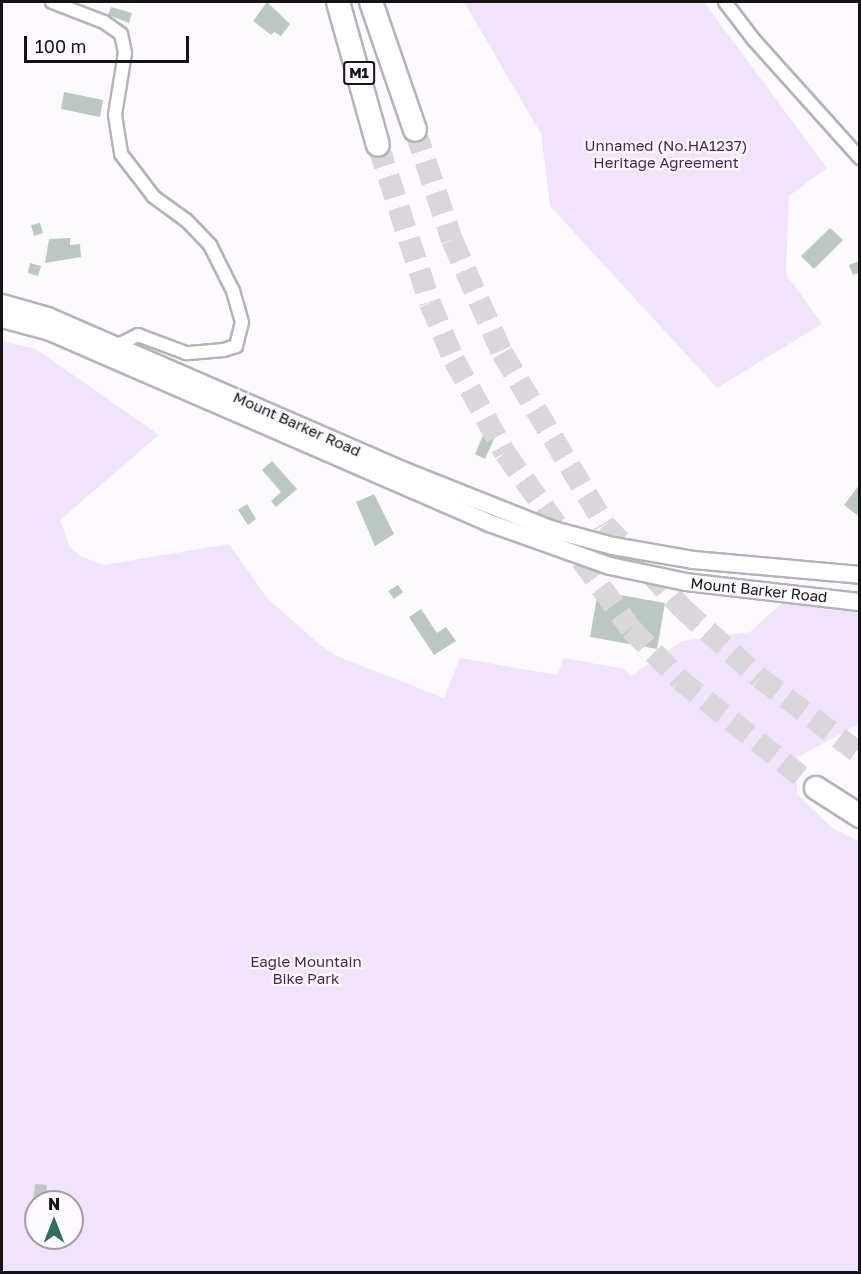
<!DOCTYPE html>
<html>
<head>
<meta charset="utf-8">
<style>
	body { margin:0 }
	#map { position:relative; width:861px; height:1274px; overflow:hidden; background:#fdfafe; font-family:"Golos Text",sans-serif }
	div>[style] { position:absolute }
	[style*='--x'] { left:calc(var(--x)*1px); top:calc(var(--y)*1px); width:calc(var(--w)*1px); rotate:calc(var(--a)*1deg) }
	.green>* { inset:0; background:#f2e3fc }
	.building>* { inset:0; background:#bbc7c3 }
	.highway-tunnel>* { height:22px; margin-top:-11px; transform-origin:0; background:repeating-linear-gradient(90deg,#dad7db 0 22px,transparent 0 33px) }
	.roads { filter:drop-shadow(2px 0 #b6b1ba) drop-shadow(-2px 0 #b6b1ba) drop-shadow(0 2px #b6b1ba) drop-shadow(0 -2px #b6b1ba) }
	.street>* { height:12px; margin:-6px; padding:0 6px; transform-origin:6px; border-radius:6px; background:#fff }
	.secondary>* { height:16px; margin:-8px; padding:0 8px; transform-origin:8px; border-radius:8px; background:#fff }
	.highway>* { height:22px; margin:-11px; padding:0 11px; transform-origin:11px; border-radius:11px; background:#fff }
	span { translate:-50% -50%; white-space:nowrap; text-align:center; line-height:1.15; -webkit-text-stroke:4.5px #fdfafe; paint-order:stroke }
	.shield-label span { padding:2px 4px; background:#fdfafe; border:2px solid; border-radius:4px; -webkit-text-stroke-width:0 }
	.shield-label { font-size:14px; color:#151316; font-weight:700 }
	.park-label { font-size:15px; color:#442855 }
	.street-label { font-size:15px; color:#151316 }
	.frame { position:absolute; inset:0; border:3px solid #151316; pointer-events:none }
	.north { position:absolute; left:24px; top:1190px; width:60px; height:60px; box-sizing:border-box; background:#fdfafe; border:2px solid #a09ea1; border-radius:50%; rotate:0deg; font-size:16px; font-weight:700; line-height:24px; text-align:center; color:#151316 }
	.north::after { content:''; display:block; margin:auto; width:21px; height:27px; background:#2f6e5c; clip-path:polygon(50% 0,100% 100%,50% 72%,0 100%) }
	.scale { position:absolute; left:24px; top:36px; width:165px; height:27px; box-sizing:border-box; border:3px solid #151316; border-top:0; padding-left:8px; font-size:18px; line-height:21px; white-space:nowrap; color:#151316; -webkit-text-stroke:4px #fdfafe; paint-order:stroke }
</style>
</head>
<body>
<div id="map">
	<div class="green">
		<div style="clip-path:polygon(464px 2px,704px 2px,827px 168px,789px 196px,786px 274px,822px 324px,717px 388px,550px 206px,541px 134px)"></div>
		<div style="clip-path:polygon(evenodd,2px 341px,36px 349px,159px 435px,60px 520px,70px 547px,80px 556px,104px 565px,229px 544px,268px 599px,320px 645px,339px 657px,444px 698px,460px 658px,557px 675px,564px 658px,624px 669px,631px 676px,682px 641px,750px 632px,781px 604px,838px 599px,859px 602px,859px 724px,796px 758px,797px 794px,832px 828px,859px 841px,859px 1272px,2px 1272px,2px 341px,36px 1202px,72px 1202px,72px 1238px,36px 1238px,36px 1202px)"></div>
	</div>
	<div class="building">
		<div style="clip-path:polygon(267px 2px,290px 24px,281px 36px,274px 32px,271px 35px,253px 21px)"></div>
		<div style="clip-path:polygon(111px 7px,132px 13px,129px 23px,108px 15px)"></div>
		<div style="clip-path:polygon(64px 92px,103px 100px,100px 117px,61px 109px)"></div>
		<div style="clip-path:polygon(40px 223px,43px 233px,34px 236px,31px 225px)"></div>
		<div style="clip-path:polygon(830px 228px,843px 240px,814px 269px,801px 256px)"></div>
		<div style="clip-path:polygon(70px 238px,70px 245px,80px 244px,81px 257px,45px 263px,49px 239px)"></div>
		<div style="clip-path:polygon(860px 261px,860px 272px,853px 275px,849px 265px)"></div>
		<div style="clip-path:polygon(30px 263px,41px 266px,38px 276px,28px 273px)"></div>
		<div style="clip-path:polygon(487px 426px,498px 430px,485px 459px,475px 454px)"></div>
		<div style="clip-path:polygon(272px 461px,297px 489px,276px 507px,271px 501px,281px 492px,262px 470px)"></div>
		<div style="clip-path:polygon(860px 484px,860px 517px,844px 505px)"></div>
		<div style="clip-path:polygon(374px 494px,394px 534px,375px 546px,356px 502px)"></div>
		<div style="clip-path:polygon(247px 504px,256px 519px,248px 525px,238px 510px)"></div>
		<div style="clip-path:polygon(398px 585px,403px 592px,394px 599px,388px 591px)"></div>
		<div style="clip-path:polygon(598px 591px,665px 603px,657px 649px,590px 637px)"></div>
		<div style="clip-path:polygon(421px 609px,437px 633px,446px 627px,456px 641px,434px 655px,409px 617px)"></div>
		<div style="clip-path:polygon(35px 1184px,47px 1185px,46px 1202px,33px 1201px)"></div>
	</div>
	<div class="highway-tunnel">
		<div style="--x:415;--y:130;--w:116;--a:71.4"></div>
		<div style="--x:452;--y:240;--w:124;--a:66.1"></div>
		<div style="--x:502;--y:353;--w:200;--a:59.1"></div>
		<div style="--x:605;--y:525;--w:115;--a:47.1"></div>
		<div style="--x:683;--y:609;--w:103;--a:41.9"></div>
		<div style="--x:760;--y:678;--w:126;--a:37.2"></div>
		<div style="--x:378;--y:145;--w:166;--a:71.8"></div>
		<div style="--x:430;--y:303;--w:62;--a:67.2"></div>
		<div style="--x:454;--y:360;--w:106;--a:61.3"></div>
		<div style="--x:505;--y:453;--w:216;--a:54.4"></div>
		<div style="--x:631;--y:629;--w:71;--a:46.1"></div>
		<div style="--x:680;--y:680;--w:174;--a:38.5"></div>
	</div>
	<div class="roads">
		<div class="street">
			<div style="--x:52;--y:2;--w:56;--a:21"></div>
			<div style="--x:104;--y:22;--w:21;--a:35"></div>
			<div style="--x:121;--y:34;--w:19;--a:78"></div>
			<div style="--x:125;--y:53;--w:63;--a:99.2"></div>
			<div style="--x:115;--y:115;--w:39;--a:81"></div>
			<div style="--x:121;--y:154;--w:54;--a:52.5"></div>
			<div style="--x:154;--y:197;--w:39;--a:36"></div>
			<div style="--x:186;--y:220;--w:35;--a:46"></div>
			<div style="--x:210;--y:245;--w:51;--a:63.4"></div>
			<div style="--x:233;--y:291;--w:32;--a:74"></div>
			<div style="--x:242;--y:322;--w:25;--a:104"></div>
			<div style="--x:236;--y:346;--w:13;--a:162"></div>
			<div style="--x:224;--y:350;--w:38;--a:175"></div>
			<div style="--x:186;--y:353;--w:51;--a:-159.4"></div>
			<div style="--x:138;--y:335;--w:18;--a:153"></div>
			<div style="--x:122;--y:343;--w:13;--a:129"></div>
			<div style="--x:725;--y:2;--w:48;--a:52.7"></div>
			<div style="--x:754;--y:40;--w:159;--a:48.1"></div>
		</div>
		<div class="secondary">
			<div style="--x:2;--y:303;--w:48;--a:15.8"></div>
			<div style="--x:48;--y:316;--w:386;--a:23.5"></div>
			<div style="--x:402;--y:470;--w:159;--a:21.7"></div>
			<div style="--x:550;--y:529;--w:65;--a:15.1"></div>
			<div style="--x:613;--y:546;--w:81;--a:9.9"></div>
			<div style="--x:693;--y:560;--w:168;--a:5.1"></div>
			<div style="--x:2;--y:319;--w:50;--a:15.2"></div>
			<div style="--x:50;--y:332;--w:479;--a:23.5"></div>
			<div style="--x:489;--y:523;--w:128;--a:19.6"></div>
			<div style="--x:610;--y:566;--w:78;--a:11.9"></div>
			<div style="--x:686;--y:582;--w:175;--a:6.6"></div>
		</div>
		<div class="highway">
			<div style="--x:338;--y:2;--w:148;--a:74.4"></div>
			<div style="--x:371;--y:2;--w:135;--a:71"></div>
			<div style="--x:816;--y:788;--w:52;--a:32.5"></div>
		</div>
	</div>
	<div class="shield-label">
		<span style="left:359px;top:73px">M1</span>
	</div>
	<div class="park-label">
		<span style="left:666px;top:154px">Unnamed (No.HA1237)<br>Heritage Agreement</span>
		<span style="left:306px;top:970px">Eagle Mountain<br>Bike Park</span>
	</div>
	<div class="street-label">
		<span style="left:297px;top:424px;rotate:24deg">Mount Barker Road</span>
		<span style="left:759px;top:590px;rotate:6deg">Mount Barker Road</span>
	</div>
	<div class="frame"></div>
	<div class="north">N</div>
	<div class="scale">100 m</div>
</div>
</body>
</html>
